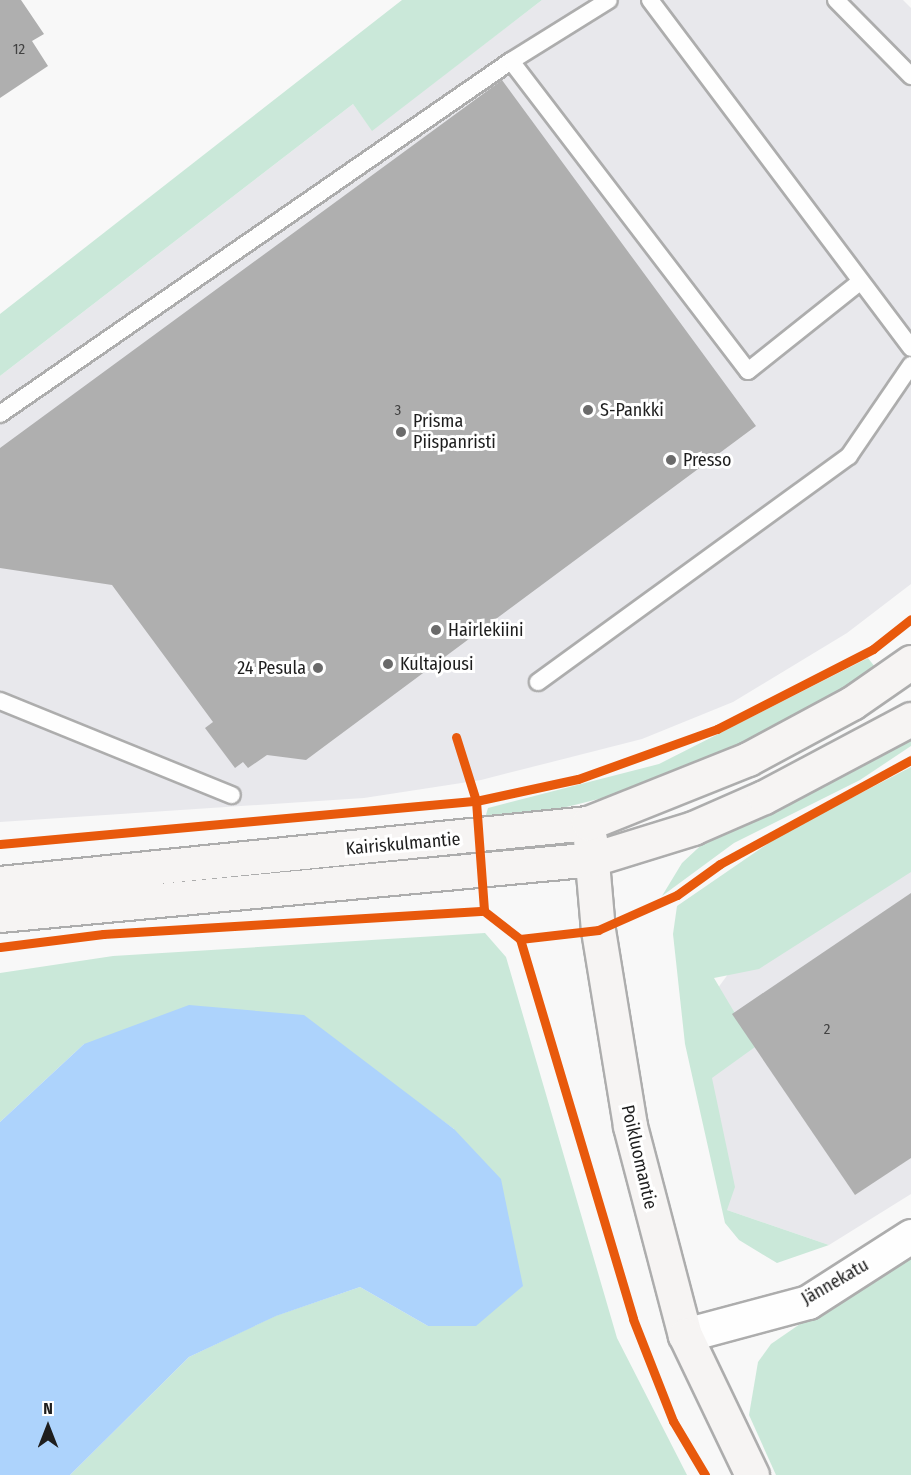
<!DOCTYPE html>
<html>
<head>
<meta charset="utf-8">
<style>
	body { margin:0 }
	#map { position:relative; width:911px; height:1475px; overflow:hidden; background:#f8f8f8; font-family:"Fira Sans Condensed",sans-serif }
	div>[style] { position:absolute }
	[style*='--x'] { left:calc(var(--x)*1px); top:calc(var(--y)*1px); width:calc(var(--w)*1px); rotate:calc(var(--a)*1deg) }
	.built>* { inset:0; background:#e8e8ec }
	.green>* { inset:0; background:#cae8d9 }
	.water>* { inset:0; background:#add3fc }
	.building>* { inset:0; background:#afafaf }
	.roads { filter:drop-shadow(2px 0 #adadad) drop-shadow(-2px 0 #adadad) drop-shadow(0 2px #adadad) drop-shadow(0 -2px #adadad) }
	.lane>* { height:16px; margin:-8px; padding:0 8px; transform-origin:8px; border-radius:8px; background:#fefefe }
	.street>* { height:33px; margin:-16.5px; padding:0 16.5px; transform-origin:16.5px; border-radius:16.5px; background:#fefefe }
	.secondary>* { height:33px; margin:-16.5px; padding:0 16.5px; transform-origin:16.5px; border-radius:16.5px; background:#f6f4f3 }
	.cycleway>* { height:9px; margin:-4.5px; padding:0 4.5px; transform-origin:4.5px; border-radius:4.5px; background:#e8590c }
	.dots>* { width:16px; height:16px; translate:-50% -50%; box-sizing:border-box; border:3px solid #fff; border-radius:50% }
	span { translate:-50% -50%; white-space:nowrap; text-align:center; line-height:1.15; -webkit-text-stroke:6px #fff; paint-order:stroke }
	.number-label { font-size:15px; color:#424242 }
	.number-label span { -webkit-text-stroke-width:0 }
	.poi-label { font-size:18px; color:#1e1e1e }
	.left { translate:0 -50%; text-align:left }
	.right { translate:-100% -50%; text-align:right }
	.street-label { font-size:18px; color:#1e1e1e }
	.north { position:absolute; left:18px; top:1397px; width:60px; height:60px; -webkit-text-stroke:4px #fff; paint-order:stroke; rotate:0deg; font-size:16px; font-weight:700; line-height:24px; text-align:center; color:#1e1e1e }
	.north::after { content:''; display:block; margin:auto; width:21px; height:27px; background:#1e1e1e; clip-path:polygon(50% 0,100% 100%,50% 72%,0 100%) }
</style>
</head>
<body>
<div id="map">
	<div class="built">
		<div style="clip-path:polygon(542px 0,903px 0,911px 8px,911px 584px,847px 633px,733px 702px,642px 739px,481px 780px,364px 798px,0 822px,0 376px,353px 104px,372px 130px)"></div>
		<div style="clip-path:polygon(911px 851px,911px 1194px,829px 1245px,727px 1210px,687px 1030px,762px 928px)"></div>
	</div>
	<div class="green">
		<div style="clip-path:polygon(402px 0,542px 0,372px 131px,353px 104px,0 376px,0 314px)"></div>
		<div style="clip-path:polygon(868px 658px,878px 671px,823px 708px,663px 783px,482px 828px,488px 808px,659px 764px)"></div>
		<div style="clip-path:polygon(911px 727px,911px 746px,860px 780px,734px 843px,662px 896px,682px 863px,711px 836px)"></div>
		<div style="clip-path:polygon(911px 767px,911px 872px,759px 969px,714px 978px,755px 1047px,712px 1078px,735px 1187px,727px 1210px,829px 1245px,777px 1263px,739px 1240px,725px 1223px,685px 1044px,673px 934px,677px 906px,782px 834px)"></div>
		<div style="clip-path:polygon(485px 933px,506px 957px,617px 1338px,687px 1475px,70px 1475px,189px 1357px,275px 1316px,360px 1287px,428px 1326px,454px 1129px,382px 1077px,84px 1044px,0 1122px,0 973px,113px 956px)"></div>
		<div style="clip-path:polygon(911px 1257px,911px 1475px,776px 1475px,749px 1415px,758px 1362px,771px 1344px,800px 1324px)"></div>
	</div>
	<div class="water">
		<div style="clip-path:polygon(189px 1005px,304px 1015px,454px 1129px,501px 1179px,523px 1286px,476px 1326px,428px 1326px,360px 1287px,276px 1316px,189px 1357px,70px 1475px,0 1475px,0 1122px,84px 1044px)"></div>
	</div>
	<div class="building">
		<div style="clip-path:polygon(0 0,21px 0,44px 34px,32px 41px,48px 66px,0 98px)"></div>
		<div style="clip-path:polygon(502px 80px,756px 426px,306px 760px,267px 755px,248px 768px,243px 762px,235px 768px,205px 728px,213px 722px,112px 585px,0 568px,0 448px)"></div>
		<div style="clip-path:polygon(911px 893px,911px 1158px,855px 1195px,732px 1014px)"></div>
	</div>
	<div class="roads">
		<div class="lane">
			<div style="--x:650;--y:0;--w:435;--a:53.1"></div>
			<div style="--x:836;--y:0;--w:107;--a:45.4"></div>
			<div style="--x:511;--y:61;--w:390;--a:52.6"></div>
			<div style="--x:748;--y:371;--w:144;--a:-38.5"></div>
			<div style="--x:0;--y:414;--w:621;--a:-34.64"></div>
			<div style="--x:511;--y:61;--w:115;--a:-31.9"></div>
			<div style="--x:538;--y:682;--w:384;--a:-36"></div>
			<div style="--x:849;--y:456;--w:110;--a:-55.7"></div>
			<div style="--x:0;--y:701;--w:250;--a:22.1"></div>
		</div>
		<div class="street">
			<div style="--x:685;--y:1335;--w:127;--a:-15"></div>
			<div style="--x:808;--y:1302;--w:122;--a:-32.7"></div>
		</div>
		<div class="secondary">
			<div style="--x:590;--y:839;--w:91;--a:85"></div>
			<div style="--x:598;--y:930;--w:199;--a:80.7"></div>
			<div style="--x:630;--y:1126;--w:216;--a:75.3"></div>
			<div style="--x:685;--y:1335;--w:155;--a:64.4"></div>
			<div style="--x:0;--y:883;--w:591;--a:-5.83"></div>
			<div style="--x:588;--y:823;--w:172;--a:-21.8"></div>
			<div style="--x:748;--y:759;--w:118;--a:-28.3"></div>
			<div style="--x:852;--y:703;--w:72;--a:-34.8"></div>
			<div style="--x:0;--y:915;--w:596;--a:-5.39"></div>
			<div style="--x:593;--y:859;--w:105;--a:-17.2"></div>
			<div style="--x:693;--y:828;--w:77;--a:-23.6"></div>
			<div style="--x:764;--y:797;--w:166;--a:-28"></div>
		</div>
	</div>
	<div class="cycleway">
		<div style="--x:456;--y:737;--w:67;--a:72.6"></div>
		<div style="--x:476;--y:801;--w:110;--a:85.8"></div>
		<div style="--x:0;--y:844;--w:478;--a:-5.2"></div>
		<div style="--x:476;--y:801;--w:104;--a:-12.2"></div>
		<div style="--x:578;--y:779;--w:148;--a:-19.8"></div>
		<div style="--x:717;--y:729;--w:175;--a:-27.1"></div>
		<div style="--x:873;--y:649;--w:48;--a:-38.3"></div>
		<div style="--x:520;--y:939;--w:396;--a:73.4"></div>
		<div style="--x:633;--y:1319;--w:110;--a:68.6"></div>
		<div style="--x:673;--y:1421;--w:63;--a:59.3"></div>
		<div style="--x:0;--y:947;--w:104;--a:-7.2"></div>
		<div style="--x:103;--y:934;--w:382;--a:-3.5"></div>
		<div style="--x:484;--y:911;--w:46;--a:37.9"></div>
		<div style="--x:520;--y:939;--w:79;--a:-6.6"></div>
		<div style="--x:598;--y:930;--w:86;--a:-23.9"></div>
		<div style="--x:677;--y:895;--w:53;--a:-35.8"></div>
		<div style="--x:720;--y:864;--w:217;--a:-28.6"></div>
	</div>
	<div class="dots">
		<div style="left:588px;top:410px;background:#6a6a6a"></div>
		<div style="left:401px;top:432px;background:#6a6a6a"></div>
		<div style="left:671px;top:460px;background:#6a6a6a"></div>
		<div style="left:436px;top:630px;background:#6a6a6a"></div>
		<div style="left:388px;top:664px;background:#6a6a6a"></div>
		<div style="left:318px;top:668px;background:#6a6a6a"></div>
	</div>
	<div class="number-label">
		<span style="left:19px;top:50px">12</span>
		<span style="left:398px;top:411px">3</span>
		<span style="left:827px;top:1030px">2</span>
	</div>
	<div class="poi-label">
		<span class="left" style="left:600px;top:410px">S-Pankki</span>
		<span class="left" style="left:413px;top:432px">Prisma<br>Piispanristi</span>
		<span class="left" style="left:683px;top:460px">Presso</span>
		<span class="left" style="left:448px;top:630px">Hairlekiini</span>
		<span class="left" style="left:400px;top:664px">Kultajousi</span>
		<span class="right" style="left:306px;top:668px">24 Pesula</span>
	</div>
	<div class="street-label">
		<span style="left:403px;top:844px;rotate:-5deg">Kairiskulmantie</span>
		<span style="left:639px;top:1157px;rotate:77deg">Poikluomantie</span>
		<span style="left:835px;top:1282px;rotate:-30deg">Jännekatu</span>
	</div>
	<div class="north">N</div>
</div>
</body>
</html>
